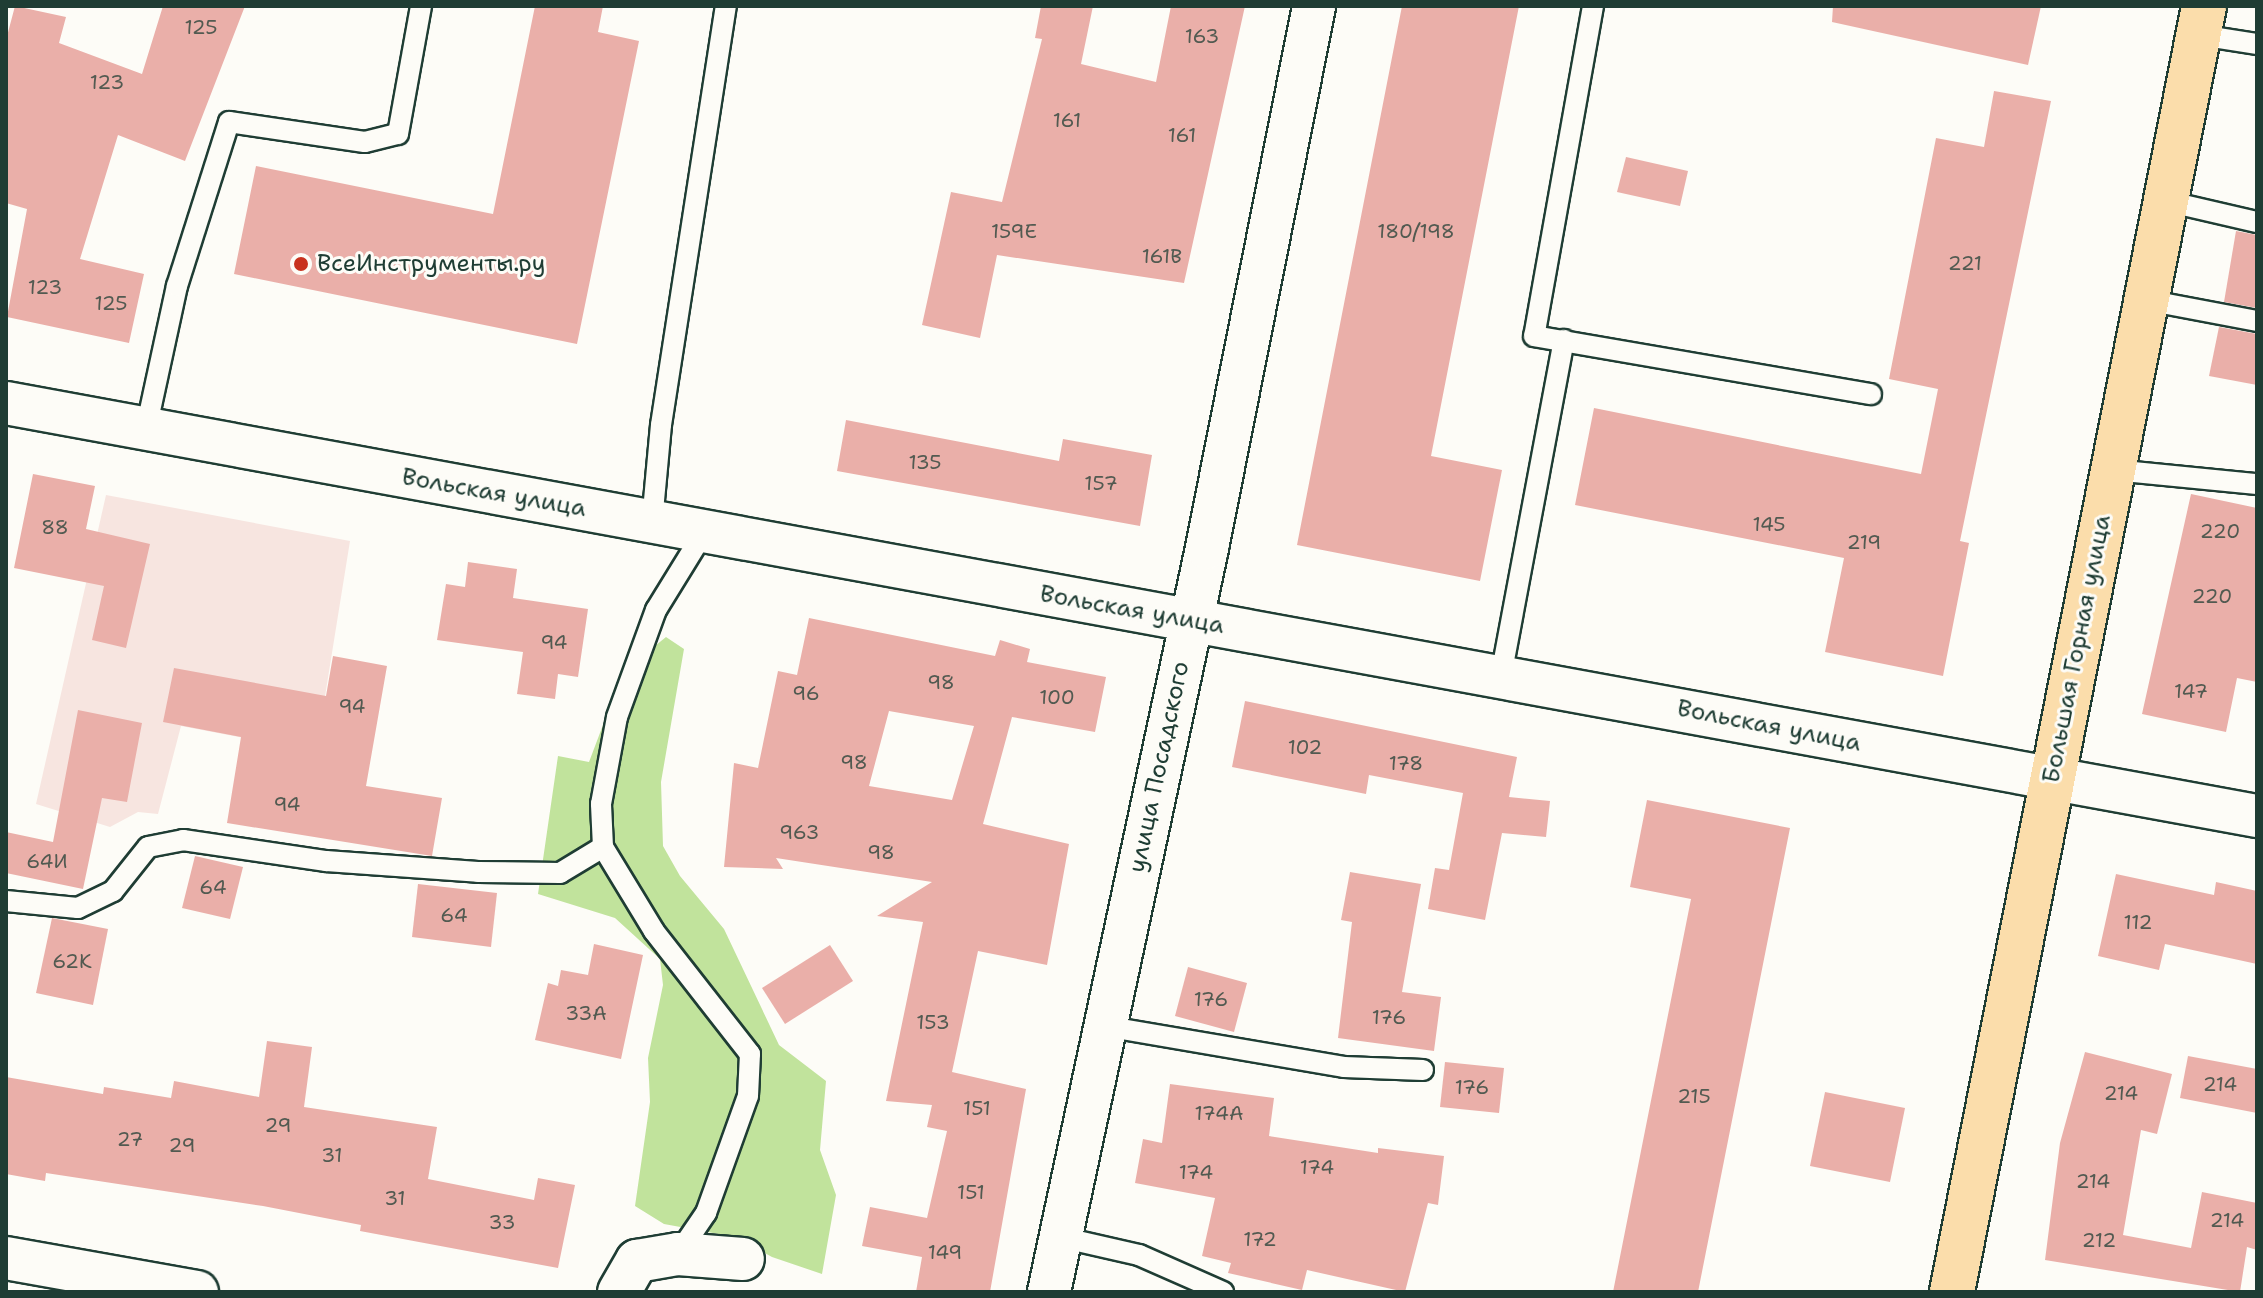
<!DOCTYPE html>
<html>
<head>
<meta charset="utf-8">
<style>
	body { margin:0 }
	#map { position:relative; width:2263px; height:1298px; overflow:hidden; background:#fdfcf7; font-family:"Shantell Sans",sans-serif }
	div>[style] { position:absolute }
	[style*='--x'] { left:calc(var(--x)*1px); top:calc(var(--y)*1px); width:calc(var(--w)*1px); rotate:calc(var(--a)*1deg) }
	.built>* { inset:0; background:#f7e5e0 }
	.green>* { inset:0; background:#c1e39c }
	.building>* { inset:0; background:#eaafa9 }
	.roads { filter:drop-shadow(2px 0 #1f3d34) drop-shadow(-2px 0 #1f3d34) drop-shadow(0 2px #1f3d34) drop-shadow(0 -2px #1f3d34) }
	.lane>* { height:20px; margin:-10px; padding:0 10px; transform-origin:10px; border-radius:10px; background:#fdfcf7 }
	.street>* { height:42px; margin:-21px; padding:0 21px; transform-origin:21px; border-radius:21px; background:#fdfcf7 }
	.primary>* { height:44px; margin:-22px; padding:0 22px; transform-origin:22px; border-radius:22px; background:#fbddab }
	.dots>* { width:22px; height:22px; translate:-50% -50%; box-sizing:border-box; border:4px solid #fdfcf7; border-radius:50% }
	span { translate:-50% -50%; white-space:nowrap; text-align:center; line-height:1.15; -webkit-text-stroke:6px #fdfcf7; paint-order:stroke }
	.number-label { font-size:20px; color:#525a51 }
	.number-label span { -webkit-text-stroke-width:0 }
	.poi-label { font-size:24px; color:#1f3d34 }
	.left { translate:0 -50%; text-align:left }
	.street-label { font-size:24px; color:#1f3d34 }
	.frame { position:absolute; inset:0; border:8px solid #1f3d34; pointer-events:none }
</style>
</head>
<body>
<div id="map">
	<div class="built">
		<div style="clip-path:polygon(106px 495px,350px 541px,317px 746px,287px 746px,181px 726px,158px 814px,138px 812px,110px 827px,36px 804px)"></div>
	</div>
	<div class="green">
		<div style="clip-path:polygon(666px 637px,684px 649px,661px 782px,663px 846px,680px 876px,724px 929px,779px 1045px,826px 1081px,820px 1150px,836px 1195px,822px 1274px,772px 1257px,735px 1237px,664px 1224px,635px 1206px,650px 1102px,648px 1058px,663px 985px,660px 959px,615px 918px,538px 894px,558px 756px,589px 762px,623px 672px)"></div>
	</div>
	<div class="building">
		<div style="clip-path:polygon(15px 6px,66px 17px,59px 43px,142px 74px,163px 6px,245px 6px,185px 161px,118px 135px,80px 259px,144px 274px,129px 343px,7px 317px,27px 209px,6px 203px,6px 40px)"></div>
		<div style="clip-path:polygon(535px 6px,603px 6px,598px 32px,639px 41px,577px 344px,234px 274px,256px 166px,493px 214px)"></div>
		<div style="clip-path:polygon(1041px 6px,1093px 6px,1081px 64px,1156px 82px,1171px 6px,1245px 6px,1184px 283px,997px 255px,980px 338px,922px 325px,951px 192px,1002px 202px,1042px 39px,1035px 38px)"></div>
		<div style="clip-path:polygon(1402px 6px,1519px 6px,1431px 456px,1502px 470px,1480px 581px,1297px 545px)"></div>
		<div style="clip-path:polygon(1833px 6px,2041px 6px,2028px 65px,1832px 22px)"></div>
		<div style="clip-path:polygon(1994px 91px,2051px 101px,1960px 541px,1969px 543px,1943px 676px,1825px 652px,1844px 558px,1575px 505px,1594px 408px,1921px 474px,1938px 389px,1889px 379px,1936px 138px,1984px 147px)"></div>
		<div style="clip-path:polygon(1626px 157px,1688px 171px,1680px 206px,1617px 192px)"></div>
		<div style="clip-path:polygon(2236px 231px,2257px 235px,2257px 308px,2224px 302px)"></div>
		<div style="clip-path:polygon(2219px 327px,2257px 334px,2257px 385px,2209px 376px)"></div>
		<div style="clip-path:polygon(846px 420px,1059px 461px,1063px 439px,1152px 455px,1140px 526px,837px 471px)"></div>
		<div style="clip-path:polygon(33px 474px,95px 486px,86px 529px,150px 544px,126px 648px,92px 640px,104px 586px,14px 568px)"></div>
		<div style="clip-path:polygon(2191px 494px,2257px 508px,2257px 682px,2237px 678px,2226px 732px,2142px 714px)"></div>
		<div style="clip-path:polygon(468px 562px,517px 569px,513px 598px,588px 609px,578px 677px,558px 674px,555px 699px,517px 694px,523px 652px,437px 640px,446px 584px,465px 587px)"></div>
		<div style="clip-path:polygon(evenodd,809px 618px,995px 656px,1000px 640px,1030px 649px,1027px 662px,1106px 677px,1095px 732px,1012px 717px,983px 824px,1069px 844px,1047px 965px,978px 951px,952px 1072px,1026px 1089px,990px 1292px,916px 1292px,922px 1257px,862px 1246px,870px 1207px,927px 1218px,947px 1131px,927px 1127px,932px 1105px,886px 1101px,923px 922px,877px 916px,932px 882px,776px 858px,783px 869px,724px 867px,734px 763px,758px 768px,778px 671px,797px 675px,809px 618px,889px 711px,974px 726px,952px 800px,869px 786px,889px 711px)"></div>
		<div style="clip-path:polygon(333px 656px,387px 666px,366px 786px,442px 798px,432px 856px,227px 823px,241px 737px,163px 722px,174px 668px,326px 696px)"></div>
		<div style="clip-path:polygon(1245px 701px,1517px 757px,1509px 797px,1550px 801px,1546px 837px,1502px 833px,1485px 920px,1428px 909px,1435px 868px,1449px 870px,1463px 793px,1369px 775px,1366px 794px,1232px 767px)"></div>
		<div style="clip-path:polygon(78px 710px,142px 723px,127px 802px,102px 798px,83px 889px,6px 873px,6px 832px,53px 842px)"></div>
		<div style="clip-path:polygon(1647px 800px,1790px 828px,1698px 1292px,1613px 1292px,1691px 899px,1630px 887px)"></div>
		<div style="clip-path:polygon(195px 856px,243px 867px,230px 919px,182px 908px)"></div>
		<div style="clip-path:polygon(1350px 872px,1421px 884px,1402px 992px,1441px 997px,1434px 1051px,1338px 1038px,1352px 922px,1341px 920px)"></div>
		<div style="clip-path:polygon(2116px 874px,2214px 895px,2216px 882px,2257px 891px,2257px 964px,2165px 944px,2159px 970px,2098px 956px)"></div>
		<div style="clip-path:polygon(418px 884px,497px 893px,491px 947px,412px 937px)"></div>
		<div style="clip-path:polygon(52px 918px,108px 929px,93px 1005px,36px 993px)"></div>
		<div style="clip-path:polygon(594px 944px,643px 955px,621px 1059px,535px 1040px,548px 983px,558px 986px,561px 970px,588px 975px)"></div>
		<div style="clip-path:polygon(830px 945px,853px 981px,785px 1024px,762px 988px)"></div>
		<div style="clip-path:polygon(1188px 967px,1247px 983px,1234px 1032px,1175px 1016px)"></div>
		<div style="clip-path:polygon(267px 1041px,312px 1047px,304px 1107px,437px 1127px,428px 1179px,534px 1200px,538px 1178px,575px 1185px,558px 1268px,360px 1231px,361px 1225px,263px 1206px,46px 1173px,45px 1181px,6px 1174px,6px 1077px,103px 1094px,104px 1087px,171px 1098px,174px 1081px,259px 1097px)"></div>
		<div style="clip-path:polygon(2085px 1052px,2172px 1074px,2157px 1134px,2141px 1130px,2123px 1235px,2191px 1248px,2202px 1192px,2257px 1203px,2257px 1250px,2247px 1247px,2240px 1292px,2045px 1260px,2060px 1143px)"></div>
		<div style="clip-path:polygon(2188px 1056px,2257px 1069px,2257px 1113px,2180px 1098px)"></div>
		<div style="clip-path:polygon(1445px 1062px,1504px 1068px,1499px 1113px,1440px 1107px)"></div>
		<div style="clip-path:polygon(1170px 1084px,1274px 1098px,1269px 1136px,1378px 1153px,1378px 1148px,1444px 1156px,1438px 1205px,1428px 1203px,1405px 1292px,1307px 1270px,1302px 1290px,1228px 1273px,1231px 1263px,1202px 1256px,1215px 1198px,1135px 1183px,1143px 1139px,1162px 1143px)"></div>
		<div style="clip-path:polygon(1825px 1092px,1905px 1108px,1890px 1182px,1810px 1166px)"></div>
	</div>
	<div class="roads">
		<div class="lane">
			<div style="--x:1593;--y:6;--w:335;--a:100.1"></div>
			<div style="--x:1534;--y:336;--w:342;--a:9.8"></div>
			<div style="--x:2199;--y:35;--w:59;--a:8.8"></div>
			<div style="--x:2166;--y:201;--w:93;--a:13"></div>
			<div style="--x:2146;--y:300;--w:113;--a:10.7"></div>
			<div style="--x:146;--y:429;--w:146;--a:-77.8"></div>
			<div style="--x:177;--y:286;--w:172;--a:-72.4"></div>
			<div style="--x:229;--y:122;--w:137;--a:8.4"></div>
			<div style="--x:365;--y:142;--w:34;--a:-14"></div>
			<div style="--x:398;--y:134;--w:130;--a:-79.8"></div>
			<div style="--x:2113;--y:470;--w:145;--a:5.6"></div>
			<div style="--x:652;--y:522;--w:97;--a:-84.7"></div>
			<div style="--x:661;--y:425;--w:424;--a:-81.2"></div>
			<div style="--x:1501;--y:676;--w:342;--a:-79.4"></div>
			<div style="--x:6;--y:901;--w:72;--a:5.6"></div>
			<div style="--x:78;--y:908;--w:39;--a:-26"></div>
			<div style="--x:113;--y:891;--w:56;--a:-51.5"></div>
			<div style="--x:148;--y:847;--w:36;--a:-11"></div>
			<div style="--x:183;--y:840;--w:145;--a:8.4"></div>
			<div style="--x:326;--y:861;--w:152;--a:4.1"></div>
			<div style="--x:478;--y:872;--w:82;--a:0.7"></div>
			<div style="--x:560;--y:873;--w:50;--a:-31.2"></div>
			<div style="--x:1104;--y:1026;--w:243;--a:9.7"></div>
			<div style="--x:1344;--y:1067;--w:79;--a:2.2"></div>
			<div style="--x:1060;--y:1237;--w:81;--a:12.8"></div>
			<div style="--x:1139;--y:1255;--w:92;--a:23.8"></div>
			<div style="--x:678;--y:1254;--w:50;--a:-55.7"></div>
			<div style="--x:706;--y:1213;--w:124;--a:-70.3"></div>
			<div style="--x:748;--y:1096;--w:42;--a:-87.3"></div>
			<div style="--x:750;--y:1054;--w:156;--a:-128"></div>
			<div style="--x:654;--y:931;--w:98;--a:-121.3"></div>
			<div style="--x:603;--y:847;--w:43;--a:-92.7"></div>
			<div style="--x:601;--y:804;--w:88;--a:-79.6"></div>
			<div style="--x:617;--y:717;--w:114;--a:-70"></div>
			<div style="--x:656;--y:610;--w:92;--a:-58.4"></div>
		</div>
		<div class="street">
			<div style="--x:6;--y:403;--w:2289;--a:10.4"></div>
			<div style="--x:6;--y:1258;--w:194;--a:10.1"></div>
			<div style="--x:619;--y:1292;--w:36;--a:-60"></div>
			<div style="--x:637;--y:1261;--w:42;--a:-9.7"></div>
			<div style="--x:678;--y:1254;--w:65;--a:4.4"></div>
			<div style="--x:1049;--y:1292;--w:761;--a:-78.01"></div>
			<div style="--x:1207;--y:548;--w:552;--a:-78.83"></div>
		</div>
		<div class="primary">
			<div style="--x:1952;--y:1292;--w:1310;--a:-78.91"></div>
		</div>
	</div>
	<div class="dots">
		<div style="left:301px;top:264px;background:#c8321e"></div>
	</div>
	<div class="number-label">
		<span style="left:201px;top:27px">125</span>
		<span style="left:1202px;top:36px">163</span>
		<span style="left:107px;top:82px">123</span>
		<span style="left:1067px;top:120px">161</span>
		<span style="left:1182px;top:135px">161</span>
		<span style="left:1014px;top:231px">159Е</span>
		<span style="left:1416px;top:231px">180/198</span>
		<span style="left:1162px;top:256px">161В</span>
		<span style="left:1965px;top:263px">221</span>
		<span style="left:45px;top:287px">123</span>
		<span style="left:111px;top:303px">125</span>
		<span style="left:925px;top:462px">135</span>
		<span style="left:1101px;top:483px">157</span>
		<span style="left:1769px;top:524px">145</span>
		<span style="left:55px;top:527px">88</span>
		<span style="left:2220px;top:531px">220</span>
		<span style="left:1864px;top:542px">219</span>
		<span style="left:2212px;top:596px">220</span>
		<span style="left:554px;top:642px">94</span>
		<span style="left:941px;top:682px">98</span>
		<span style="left:2191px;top:691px">147</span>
		<span style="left:806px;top:693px">96</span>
		<span style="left:1057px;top:697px">100</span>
		<span style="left:352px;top:706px">94</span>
		<span style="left:1305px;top:747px">102</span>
		<span style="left:854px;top:762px">98</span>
		<span style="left:1406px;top:763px">178</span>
		<span style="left:287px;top:804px">94</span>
		<span style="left:799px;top:832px">96З</span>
		<span style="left:881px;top:852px">98</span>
		<span style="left:47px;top:861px">64И</span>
		<span style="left:213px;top:887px">64</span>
		<span style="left:454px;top:915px">64</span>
		<span style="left:2138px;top:922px">112</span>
		<span style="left:72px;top:961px">62К</span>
		<span style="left:1211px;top:999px">176</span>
		<span style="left:586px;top:1013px">33А</span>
		<span style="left:1389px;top:1017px">176</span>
		<span style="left:933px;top:1022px">153</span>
		<span style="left:2220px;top:1084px">214</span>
		<span style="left:1472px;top:1087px">176</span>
		<span style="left:2121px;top:1093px">214</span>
		<span style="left:1694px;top:1096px">215</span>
		<span style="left:977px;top:1108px">151</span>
		<span style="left:1219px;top:1113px">174А</span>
		<span style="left:278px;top:1125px">29</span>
		<span style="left:130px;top:1139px">27</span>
		<span style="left:182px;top:1145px">29</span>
		<span style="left:332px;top:1155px">31</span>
		<span style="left:1317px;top:1167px">174</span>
		<span style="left:1196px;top:1172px">174</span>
		<span style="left:2093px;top:1181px">214</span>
		<span style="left:971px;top:1192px">151</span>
		<span style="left:395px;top:1198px">31</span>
		<span style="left:2227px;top:1220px">214</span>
		<span style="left:502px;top:1222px">33</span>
		<span style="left:1260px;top:1239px">172</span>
		<span style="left:2099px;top:1240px">212</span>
		<span style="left:945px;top:1252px">149</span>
	</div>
	<div class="poi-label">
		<span class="left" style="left:317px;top:264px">ВсеИнструменты.ру</span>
	</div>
	<div class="street-label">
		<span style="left:494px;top:493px;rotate:10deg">Вольская улица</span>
		<span style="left:1132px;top:610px;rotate:10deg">Вольская улица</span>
		<span style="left:2077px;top:649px;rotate:-79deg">Большая Горная улица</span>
		<span style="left:1769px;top:726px;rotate:11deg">Вольская улица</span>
		<span style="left:1159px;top:767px;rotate:-78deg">улица Посадского</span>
	</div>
	<div class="frame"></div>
</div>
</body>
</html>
